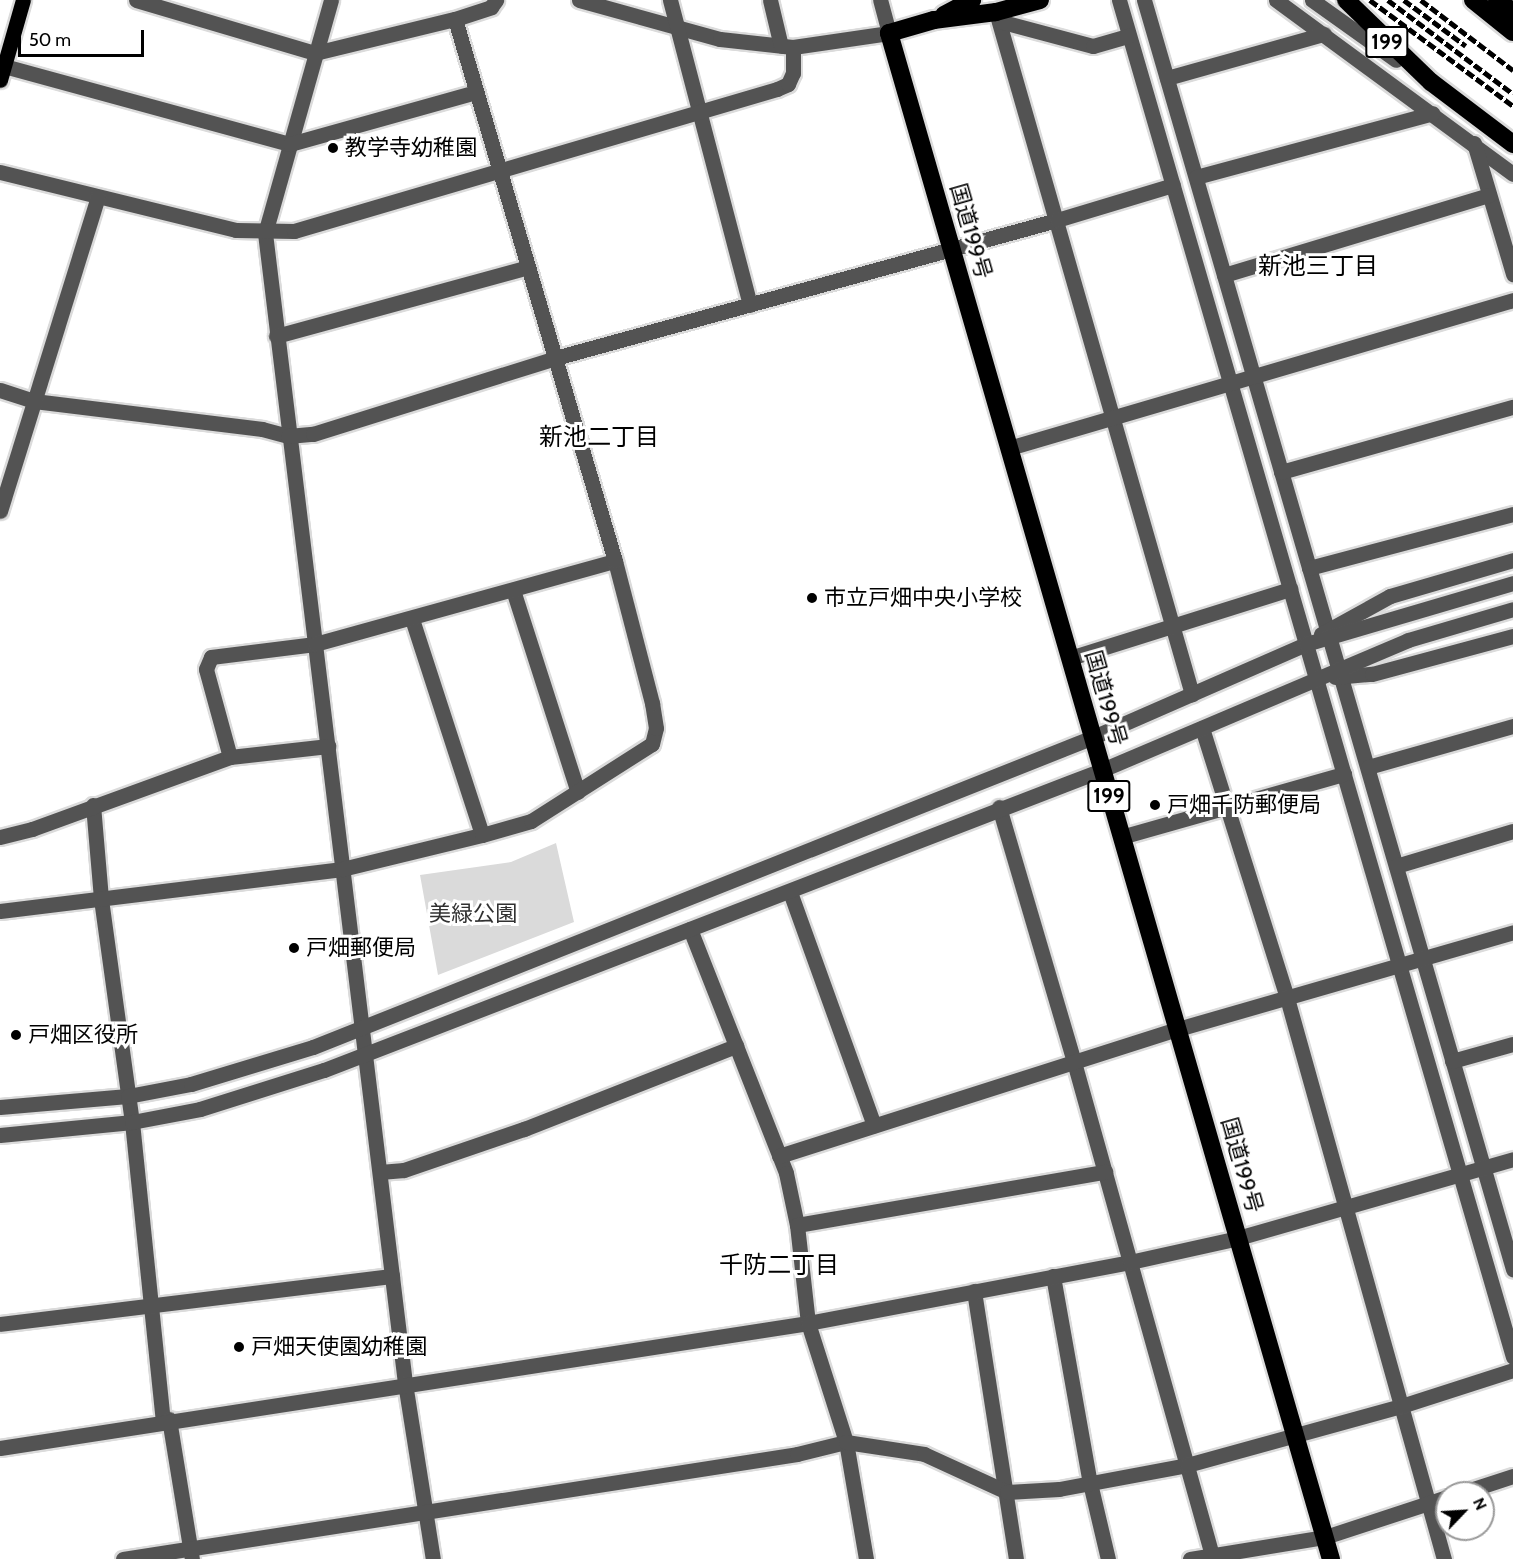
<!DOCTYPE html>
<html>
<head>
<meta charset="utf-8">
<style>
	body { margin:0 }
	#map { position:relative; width:1513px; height:1559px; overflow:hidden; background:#fff; font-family:Cabin,"Noto Sans JP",sans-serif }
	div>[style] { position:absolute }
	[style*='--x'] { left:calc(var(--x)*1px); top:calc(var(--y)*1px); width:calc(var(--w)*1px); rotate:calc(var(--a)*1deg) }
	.green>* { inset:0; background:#dadada }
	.roads { filter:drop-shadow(2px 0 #dbdbdb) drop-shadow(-2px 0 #dbdbdb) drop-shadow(0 2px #dbdbdb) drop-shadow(0 -2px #dbdbdb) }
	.minor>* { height:15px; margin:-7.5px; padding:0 7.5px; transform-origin:7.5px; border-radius:7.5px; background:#535353 }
	.major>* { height:15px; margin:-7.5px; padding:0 7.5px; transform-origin:7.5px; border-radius:7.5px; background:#000 }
	.highway>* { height:18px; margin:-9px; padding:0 9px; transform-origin:9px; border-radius:9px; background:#000 }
	.rail>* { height:4.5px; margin-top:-2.25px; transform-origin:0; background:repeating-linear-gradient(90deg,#000 0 9px,transparent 0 12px) }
	.dots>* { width:16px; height:16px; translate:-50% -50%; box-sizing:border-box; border:3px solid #fff; border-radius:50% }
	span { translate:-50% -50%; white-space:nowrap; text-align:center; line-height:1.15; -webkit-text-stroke:6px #fff; paint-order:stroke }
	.shield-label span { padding:2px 4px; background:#fff; border:2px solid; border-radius:4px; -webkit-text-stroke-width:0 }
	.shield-label { font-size:21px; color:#000; font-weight:700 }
	.poi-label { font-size:22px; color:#000 }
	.left { translate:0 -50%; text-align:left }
	.street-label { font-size:22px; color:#000 }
	.park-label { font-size:22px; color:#313131 }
	.neighbourhood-label { font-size:24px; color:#000 }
	.north { position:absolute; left:1435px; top:1481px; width:60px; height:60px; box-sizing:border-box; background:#fff; border:2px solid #999; border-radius:50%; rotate:65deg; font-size:16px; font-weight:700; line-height:24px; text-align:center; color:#000 }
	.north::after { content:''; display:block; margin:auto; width:21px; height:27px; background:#000; clip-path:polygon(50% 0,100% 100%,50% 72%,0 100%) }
	.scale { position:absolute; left:18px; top:30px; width:126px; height:27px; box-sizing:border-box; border:3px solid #000; border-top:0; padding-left:8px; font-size:18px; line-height:21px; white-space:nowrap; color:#000; -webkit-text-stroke:4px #fff; paint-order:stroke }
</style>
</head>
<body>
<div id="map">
	<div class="green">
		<div style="clip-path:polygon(556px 843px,574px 922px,438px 975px,420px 875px,511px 862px)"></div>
	</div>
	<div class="roads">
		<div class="minor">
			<div style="--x:136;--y:0;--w:187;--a:16.5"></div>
			<div style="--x:315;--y:53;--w:144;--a:-13.7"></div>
			<div style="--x:455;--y:19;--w:38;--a:-18"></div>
			<div style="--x:491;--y:7;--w:9;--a:-54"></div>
			<div style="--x:331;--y:0;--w:242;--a:105.8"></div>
			<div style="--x:265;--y:233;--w:1158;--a:83.06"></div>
			<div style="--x:405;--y:1383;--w:178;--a:81"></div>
			<div style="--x:579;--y:0;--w:146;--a:15.5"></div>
			<div style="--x:720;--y:39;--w:73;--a:6.3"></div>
			<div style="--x:793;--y:47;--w:97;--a:-8.3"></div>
			<div style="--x:889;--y:33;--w:34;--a:-105"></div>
			<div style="--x:670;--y:0;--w:315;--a:75.3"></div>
			<div style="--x:770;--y:0;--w:47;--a:76.6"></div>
			<div style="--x:1119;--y:0;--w:1413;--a:73.81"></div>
			<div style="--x:1144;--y:0;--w:1322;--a:73.79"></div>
			<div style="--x:1276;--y:0;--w:294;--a:36.3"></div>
			<div style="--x:1312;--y:0;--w:103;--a:35.5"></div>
			<div style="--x:996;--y:12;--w:710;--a:73.97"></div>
			<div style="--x:999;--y:21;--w:97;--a:14.9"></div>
			<div style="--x:1093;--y:46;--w:37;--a:-16"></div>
			<div style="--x:4;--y:66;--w:296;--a:15.3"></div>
			<div style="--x:290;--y:144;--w:193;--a:-15.6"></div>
			<div style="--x:1167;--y:78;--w:163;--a:-15.7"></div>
			<div style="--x:1474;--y:143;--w:137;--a:73.4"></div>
			<div style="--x:0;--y:172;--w:243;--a:13.8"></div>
			<div style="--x:236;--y:230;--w:58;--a:1"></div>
			<div style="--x:294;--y:231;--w:503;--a:-16.38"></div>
			<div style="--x:777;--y:89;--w:12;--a:-24"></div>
			<div style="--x:788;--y:84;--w:12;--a:-66"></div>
			<div style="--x:793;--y:73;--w:26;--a:-90"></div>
			<div style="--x:1196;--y:177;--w:245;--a:-15.1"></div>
			<div style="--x:1224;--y:275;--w:277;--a:-16.8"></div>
			<div style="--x:276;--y:336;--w:261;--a:-15.3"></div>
			<div style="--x:0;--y:390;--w:36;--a:18"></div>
			<div style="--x:34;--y:401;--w:230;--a:7"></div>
			<div style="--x:262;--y:429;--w:27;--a:15"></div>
			<div style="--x:288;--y:436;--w:25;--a:-5"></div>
			<div style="--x:313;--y:434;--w:254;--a:-17.4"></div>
			<div style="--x:555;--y:358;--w:521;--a:-15.37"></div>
			<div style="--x:1057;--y:220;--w:121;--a:-16.8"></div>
			<div style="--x:1009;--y:448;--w:525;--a:-16.36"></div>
			<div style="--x:1281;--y:472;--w:241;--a:-15.7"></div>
			<div style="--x:0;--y:511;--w:329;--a:-72.7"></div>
			<div style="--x:1309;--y:568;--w:211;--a:-14.8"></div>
			<div style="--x:513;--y:590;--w:212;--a:72.2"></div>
			<div style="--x:412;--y:619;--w:227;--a:72"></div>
			<div style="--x:1321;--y:634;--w:79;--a:-28.8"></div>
			<div style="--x:1390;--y:596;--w:128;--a:-16.3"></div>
			<div style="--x:1070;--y:658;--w:231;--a:-17.4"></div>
			<div style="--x:1335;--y:677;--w:37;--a:-5"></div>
			<div style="--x:1372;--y:674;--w:146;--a:-15.1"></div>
			<div style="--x:1202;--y:728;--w:283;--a:72.5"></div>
			<div style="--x:1287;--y:998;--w:583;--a:74.37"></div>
			<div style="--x:230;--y:757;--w:91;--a:-105.3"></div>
			<div style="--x:206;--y:669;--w:13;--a:-67"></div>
			<div style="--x:211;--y:657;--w:105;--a:-7.1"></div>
			<div style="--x:315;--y:644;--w:311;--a:-15.5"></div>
			<div style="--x:1368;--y:767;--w:151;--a:-15.8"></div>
			<div style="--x:93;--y:805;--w:94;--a:85.1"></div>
			<div style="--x:101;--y:899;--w:225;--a:82.1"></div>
			<div style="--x:132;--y:1122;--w:300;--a:84.1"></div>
			<div style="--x:999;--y:807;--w:266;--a:73.6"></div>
			<div style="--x:1074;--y:1062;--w:516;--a:74.37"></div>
			<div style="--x:0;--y:837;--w:33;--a:-14"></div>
			<div style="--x:32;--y:829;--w:211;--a:-20"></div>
			<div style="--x:230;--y:757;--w:99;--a:-6.4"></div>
			<div style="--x:1121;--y:837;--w:232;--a:-15.8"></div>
			<div style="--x:1396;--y:866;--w:122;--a:-16.7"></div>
			<div style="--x:790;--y:892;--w:248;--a:70.2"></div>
			<div style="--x:0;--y:911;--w:345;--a:-7"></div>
			<div style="--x:342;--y:869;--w:144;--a:-13.7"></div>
			<div style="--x:482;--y:835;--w:51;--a:-15.9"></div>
			<div style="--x:531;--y:821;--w:143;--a:-32.5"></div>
			<div style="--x:652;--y:744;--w:16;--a:-76"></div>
			<div style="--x:656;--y:728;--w:25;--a:-99"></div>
			<div style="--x:652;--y:703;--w:147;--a:-104.6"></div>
			<div style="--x:615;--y:561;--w:565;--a:-106.45"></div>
			<div style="--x:690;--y:929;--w:262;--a:68.5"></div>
			<div style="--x:786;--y:1173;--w:53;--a:78.1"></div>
			<div style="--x:797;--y:1225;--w:99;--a:83.6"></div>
			<div style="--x:808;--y:1323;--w:125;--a:72.3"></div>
			<div style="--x:846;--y:1442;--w:119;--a:80.3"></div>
			<div style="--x:1452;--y:1061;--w:63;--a:-15.6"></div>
			<div style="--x:0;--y:1107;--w:128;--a:-4.9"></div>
			<div style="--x:128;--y:1096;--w:64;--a:-10.8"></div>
			<div style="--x:191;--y:1084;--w:127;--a:-16.9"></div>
			<div style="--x:313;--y:1047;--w:839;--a:-21.67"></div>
			<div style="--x:1093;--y:737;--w:232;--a:-23.6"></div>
			<div style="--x:1306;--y:644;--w:216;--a:-16.4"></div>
			<div style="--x:0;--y:1135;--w:133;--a:-5.6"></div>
			<div style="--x:132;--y:1122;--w:69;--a:-10.8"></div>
			<div style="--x:200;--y:1109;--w:130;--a:-17.5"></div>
			<div style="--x:324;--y:1070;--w:834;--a:-21.09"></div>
			<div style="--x:1102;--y:770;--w:332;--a:-23"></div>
			<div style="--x:1408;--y:640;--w:109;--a:-16.4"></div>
			<div style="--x:779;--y:1156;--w:419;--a:-17.7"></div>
			<div style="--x:1178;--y:1029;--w:349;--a:-16.1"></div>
			<div style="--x:380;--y:1172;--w:24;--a:-5"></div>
			<div style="--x:404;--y:1170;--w:127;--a:-18.9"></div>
			<div style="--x:524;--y:1129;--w:228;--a:-21.4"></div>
			<div style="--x:797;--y:1225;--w:313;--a:-9.8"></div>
			<div style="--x:1053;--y:1276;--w:210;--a:79.9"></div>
			<div style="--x:1090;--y:1483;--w:78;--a:76.7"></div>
			<div style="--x:974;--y:1291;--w:271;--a:81.1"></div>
			<div style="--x:0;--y:1324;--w:395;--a:-7"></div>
			<div style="--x:169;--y:1419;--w:142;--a:80.7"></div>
			<div style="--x:0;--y:1448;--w:818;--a:-8.79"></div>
			<div style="--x:808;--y:1323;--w:328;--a:-10.7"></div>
			<div style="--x:1130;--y:1262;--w:111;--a:-12.5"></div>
			<div style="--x:1238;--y:1238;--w:286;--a:-16"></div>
			<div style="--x:1461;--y:1493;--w:55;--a:-18.1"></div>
			<div style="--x:123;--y:1559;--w:682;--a:-8.85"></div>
			<div style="--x:797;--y:1454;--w:50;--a:-13.8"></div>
			<div style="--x:846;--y:1442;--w:79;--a:8.7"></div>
			<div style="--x:924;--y:1454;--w:91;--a:24.6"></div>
			<div style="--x:1007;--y:1492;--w:52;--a:-3.3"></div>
			<div style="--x:1059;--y:1489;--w:130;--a:-10.6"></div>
			<div style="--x:1187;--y:1465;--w:222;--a:-15.4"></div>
			<div style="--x:1401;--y:1406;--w:118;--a:-17.8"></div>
			<div style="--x:1190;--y:1559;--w:137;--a:-9.3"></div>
			<div style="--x:1325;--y:1537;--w:128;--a:-18.2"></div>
		</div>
		<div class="major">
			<div style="--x:0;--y:80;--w:83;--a:-74"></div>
		</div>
		<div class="highway">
			<div style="--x:1040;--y:0;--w:46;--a:164.7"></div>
			<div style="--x:996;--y:12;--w:63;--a:172.6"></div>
			<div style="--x:934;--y:20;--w:47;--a:163.9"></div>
			<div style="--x:889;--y:33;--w:1589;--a:73.85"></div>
			<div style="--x:1346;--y:0;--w:118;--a:44"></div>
			<div style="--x:1431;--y:82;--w:103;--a:37.1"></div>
			<div style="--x:1473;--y:0;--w:51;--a:38.7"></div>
			<div style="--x:1497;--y:0;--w:20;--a:37"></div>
			<div style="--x:944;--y:15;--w:32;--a:-28"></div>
		</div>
	</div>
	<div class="rail">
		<div style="--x:1370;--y:0;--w:178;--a:36.5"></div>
		<div style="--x:1388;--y:0;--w:156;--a:36.9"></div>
		<div style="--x:1404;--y:0;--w:77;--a:36.6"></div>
		<div style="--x:1421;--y:0;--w:116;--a:37.3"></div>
	</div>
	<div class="dots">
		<div style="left:333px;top:148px;background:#000"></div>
		<div style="left:812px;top:598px;background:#000"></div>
		<div style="left:1155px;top:805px;background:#000"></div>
		<div style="left:294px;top:948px;background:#000"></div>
		<div style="left:16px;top:1035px;background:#000"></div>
		<div style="left:239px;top:1347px;background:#000"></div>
	</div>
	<div class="shield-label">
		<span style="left:1387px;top:42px">199</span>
		<span style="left:1109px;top:796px">199</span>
	</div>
	<div class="poi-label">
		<span class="left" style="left:345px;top:148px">教学寺幼稚園</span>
		<span class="left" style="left:824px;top:598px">市立戸畑中央小学校</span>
		<span class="left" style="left:1167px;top:805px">戸畑千防郵便局</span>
		<span class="left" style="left:306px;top:948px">戸畑郵便局</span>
		<span class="left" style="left:28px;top:1035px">戸畑区役所</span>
		<span class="left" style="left:251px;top:1347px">戸畑天使園幼稚園</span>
	</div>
	<div class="street-label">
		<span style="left:971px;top:231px;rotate:74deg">国道199号</span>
		<span style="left:1106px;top:698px;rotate:74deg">国道199号</span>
		<span style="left:1242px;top:1165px;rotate:74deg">国道199号</span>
	</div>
	<div class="park-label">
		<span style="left:473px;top:914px">美緑公園</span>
	</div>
	<div class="neighbourhood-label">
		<span style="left:1318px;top:266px">新池三丁目</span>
		<span style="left:599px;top:437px">新池二丁目</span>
		<span style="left:779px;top:1265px">千防二丁目</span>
	</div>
	<div class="north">N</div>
	<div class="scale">50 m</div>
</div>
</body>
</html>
